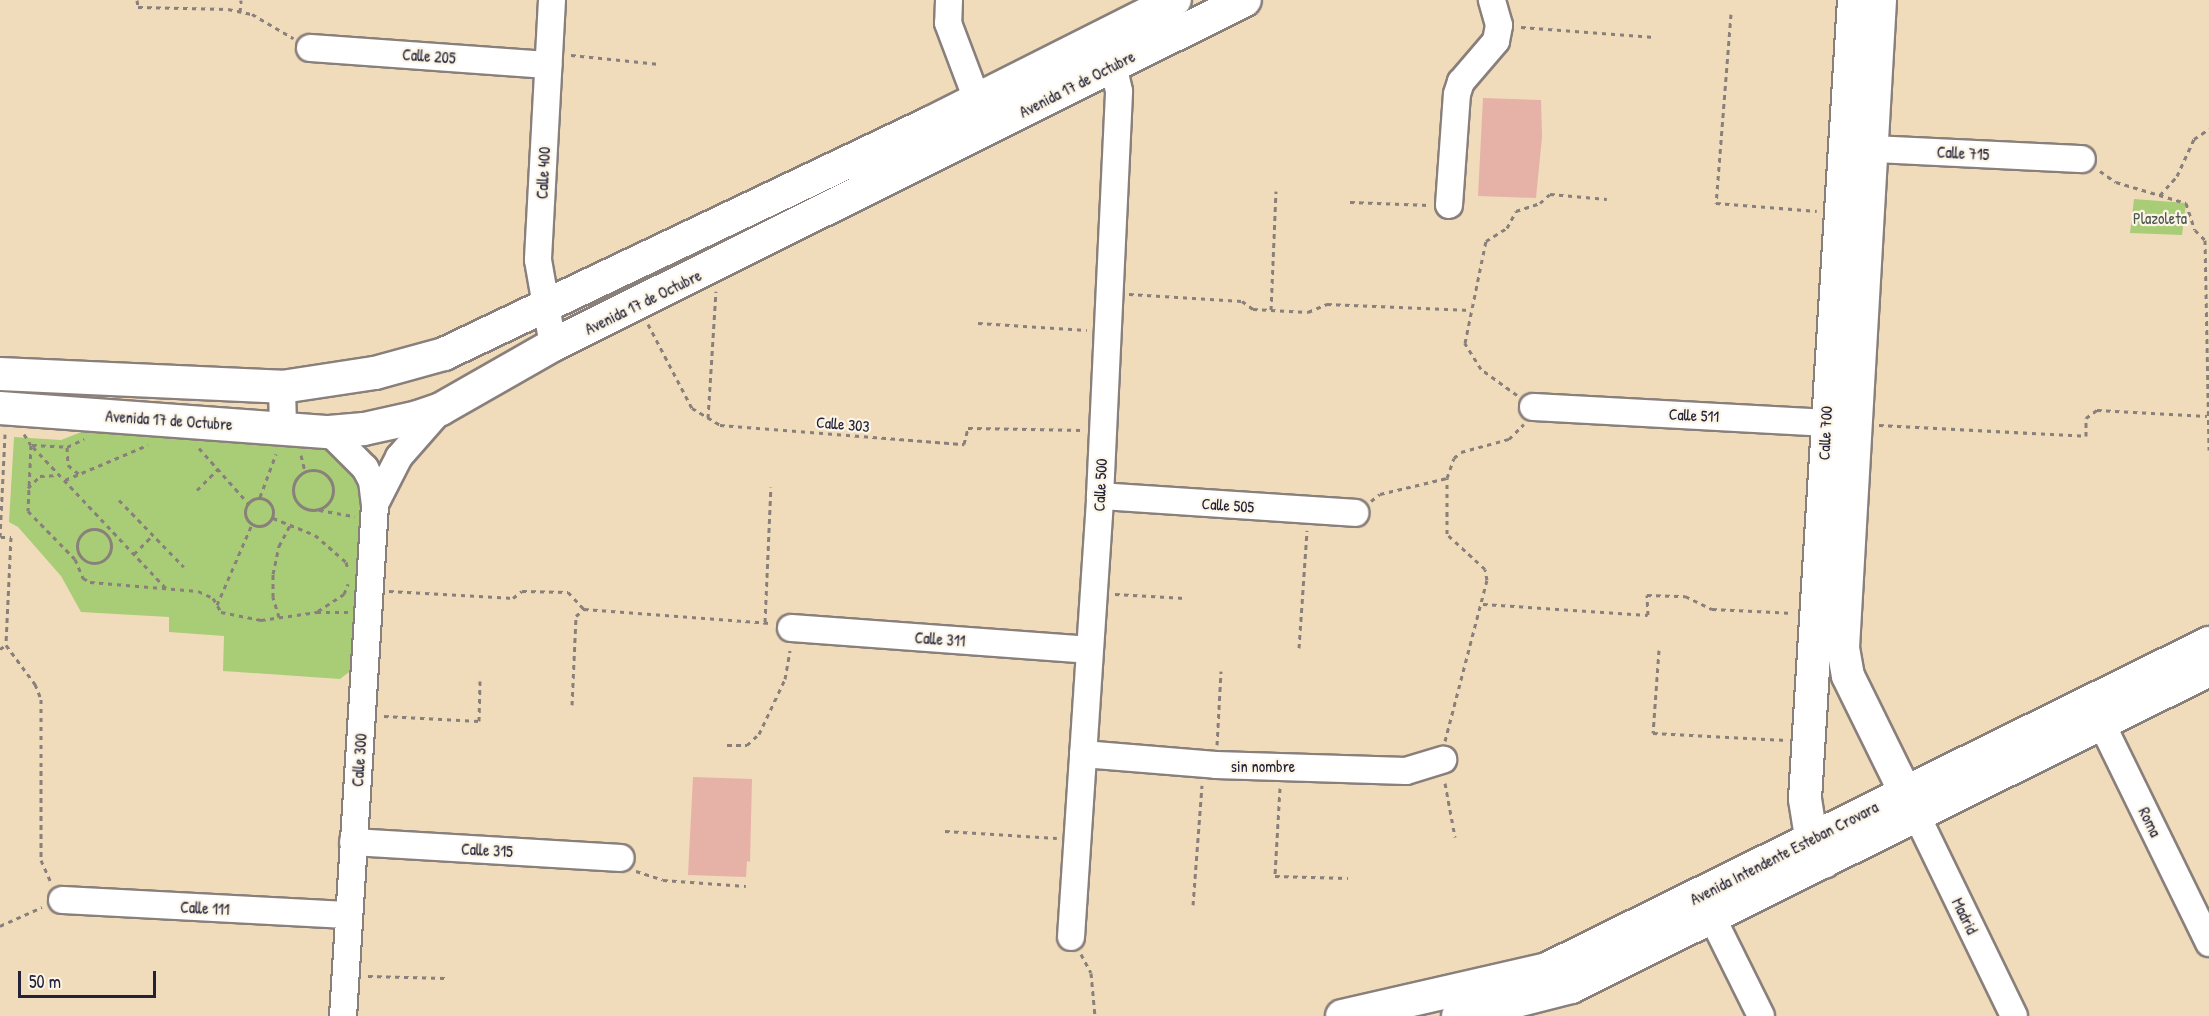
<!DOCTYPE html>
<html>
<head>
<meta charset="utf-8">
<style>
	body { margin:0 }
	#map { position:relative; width:2209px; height:1016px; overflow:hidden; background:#f0dcbb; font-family:"Patrick Hand",sans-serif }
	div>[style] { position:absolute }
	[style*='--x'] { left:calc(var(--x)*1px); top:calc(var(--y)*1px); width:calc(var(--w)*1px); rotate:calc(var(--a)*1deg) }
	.green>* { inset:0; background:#a9cd76 }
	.building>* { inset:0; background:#e6b1a6 }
	.path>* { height:3px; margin-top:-1.5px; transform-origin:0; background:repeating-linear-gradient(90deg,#897f7b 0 4.5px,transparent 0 9px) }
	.path>.ring { margin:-1.5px; padding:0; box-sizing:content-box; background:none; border:3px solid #897f7b; border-radius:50% }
	.roads { filter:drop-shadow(2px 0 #897f7b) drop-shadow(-2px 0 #897f7b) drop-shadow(0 2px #897f7b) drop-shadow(0 -2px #897f7b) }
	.minor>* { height:26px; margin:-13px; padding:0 13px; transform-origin:13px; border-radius:13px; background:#fff }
	.major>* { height:32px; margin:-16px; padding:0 16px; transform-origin:16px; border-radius:16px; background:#fff }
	span { translate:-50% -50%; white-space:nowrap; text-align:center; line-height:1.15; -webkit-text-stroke:4.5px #fcf5e5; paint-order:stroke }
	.street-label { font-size:16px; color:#22223b }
	.park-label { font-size:16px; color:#4a554d }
	.scale { position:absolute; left:18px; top:971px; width:138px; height:27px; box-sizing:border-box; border:3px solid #22223b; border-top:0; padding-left:8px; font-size:18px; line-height:21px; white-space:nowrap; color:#22223b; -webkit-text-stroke:4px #fcf5e5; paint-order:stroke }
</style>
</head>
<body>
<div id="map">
	<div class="green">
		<div style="clip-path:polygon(2134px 199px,2186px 203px,2182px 235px,2130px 233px)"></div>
		<div style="clip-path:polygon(94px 427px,316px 442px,347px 459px,367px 500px,353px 669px,340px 679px,223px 671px,224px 636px,169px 632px,169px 617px,81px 612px,61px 576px,18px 527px,9px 522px,14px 437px,61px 440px)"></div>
	</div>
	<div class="building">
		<div style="clip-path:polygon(1483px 98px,1541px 100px,1542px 137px,1536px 198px,1478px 196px)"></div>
		<div style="clip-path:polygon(693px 777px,752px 779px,750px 862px,747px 861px,746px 877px,688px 875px)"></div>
	</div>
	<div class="path">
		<div style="--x:137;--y:0;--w:7;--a:82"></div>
		<div style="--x:138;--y:7;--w:90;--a:1.3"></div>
		<div style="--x:228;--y:9;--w:25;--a:12"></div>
		<div style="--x:252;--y:14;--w:48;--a:30.3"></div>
		<div style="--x:240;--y:12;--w:12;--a:-85"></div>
		<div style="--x:1731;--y:14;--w:190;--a:94.5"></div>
		<div style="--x:1716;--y:203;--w:101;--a:4.5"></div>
		<div style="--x:1521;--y:27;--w:134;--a:4.3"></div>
		<div style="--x:571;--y:55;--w:89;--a:5.8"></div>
		<div style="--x:2100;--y:171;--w:19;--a:35"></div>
		<div style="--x:2116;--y:182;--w:73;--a:16.7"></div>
		<div style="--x:2186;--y:203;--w:28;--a:72"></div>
		<div style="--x:2195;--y:230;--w:14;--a:45"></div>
		<div style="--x:2205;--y:240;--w:210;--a:88.9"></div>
		<div style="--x:2160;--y:195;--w:25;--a:-48"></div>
		<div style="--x:2177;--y:176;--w:41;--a:-65.3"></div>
		<div style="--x:2194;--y:139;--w:18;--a:-34"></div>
		<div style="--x:1350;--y:202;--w:79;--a:2.2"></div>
		<div style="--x:1129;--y:294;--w:113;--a:3.5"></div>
		<div style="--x:1242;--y:301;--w:14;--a:36"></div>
		<div style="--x:1253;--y:309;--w:55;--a:3.1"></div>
		<div style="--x:1308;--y:312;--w:21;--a:-23"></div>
		<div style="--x:1327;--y:304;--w:144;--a:2.4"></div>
		<div style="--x:1271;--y:310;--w:119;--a:-87.6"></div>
		<div style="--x:978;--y:323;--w:109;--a:3.7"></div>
		<div style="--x:648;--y:324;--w:95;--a:62.4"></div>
		<div style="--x:692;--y:408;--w:33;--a:31"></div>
		<div style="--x:720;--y:425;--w:245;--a:4.5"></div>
		<div style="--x:964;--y:444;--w:16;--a:-76"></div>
		<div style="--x:968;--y:428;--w:114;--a:1"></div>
		<div style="--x:1517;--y:395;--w:44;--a:-144.2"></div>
		<div style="--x:1481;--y:369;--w:31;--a:-122"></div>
		<div style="--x:1465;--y:343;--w:104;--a:-78.4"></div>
		<div style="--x:1486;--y:241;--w:25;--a:-32"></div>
		<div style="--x:1507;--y:228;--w:19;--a:-62"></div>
		<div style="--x:1516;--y:211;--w:25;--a:-18"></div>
		<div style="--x:1540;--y:203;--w:13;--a:-42"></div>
		<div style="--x:1550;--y:194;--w:57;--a:5"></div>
		<div style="--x:708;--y:418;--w:127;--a:-86.4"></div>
		<div style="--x:1879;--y:425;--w:207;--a:3"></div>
		<div style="--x:2086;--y:436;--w:18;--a:-90"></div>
		<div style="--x:2086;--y:418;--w:14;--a:-36"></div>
		<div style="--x:2097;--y:410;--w:110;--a:3.1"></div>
		<div style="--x:24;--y:434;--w:13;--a:58"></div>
		<div style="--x:31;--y:445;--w:66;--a:92.6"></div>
		<div style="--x:28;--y:511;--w:67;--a:45.6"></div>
		<div style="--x:75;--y:559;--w:21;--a:67"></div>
		<div style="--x:83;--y:578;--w:8;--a:30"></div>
		<div style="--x:90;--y:582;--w:108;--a:4.8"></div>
		<div style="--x:198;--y:591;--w:17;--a:25"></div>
		<div style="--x:213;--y:598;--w:16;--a:60"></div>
		<div style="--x:221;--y:612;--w:41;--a:11.3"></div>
		<div style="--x:261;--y:620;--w:57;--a:-8.1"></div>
		<div style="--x:317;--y:612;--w:31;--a:0"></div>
		<div style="--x:32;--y:445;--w:35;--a:3"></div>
		<div style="--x:67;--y:447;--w:19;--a:-25"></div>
		<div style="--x:33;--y:447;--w:194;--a:46.7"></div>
		<div style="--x:67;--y:447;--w:18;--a:87"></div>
		<div style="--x:68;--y:465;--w:14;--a:39"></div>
		<div style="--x:199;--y:448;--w:74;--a:48.3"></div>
		<div style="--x:301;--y:455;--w:16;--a:76"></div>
		<div class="ring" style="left:293px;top:470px;width:37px;height:37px"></div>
		<div style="--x:65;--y:480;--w:90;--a:-22.9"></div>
		<div style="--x:28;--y:488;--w:17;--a:-45"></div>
		<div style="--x:40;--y:476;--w:18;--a:-3"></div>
		<div style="--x:197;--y:490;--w:30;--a:-45"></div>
		<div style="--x:260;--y:497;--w:46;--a:-69.6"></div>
		<div class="ring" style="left:245px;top:498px;width:25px;height:25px"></div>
		<div style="--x:119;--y:500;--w:93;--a:45.9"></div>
		<div style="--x:1371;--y:501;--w:11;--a:-38"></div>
		<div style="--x:1380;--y:494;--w:69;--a:-13.4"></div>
		<div style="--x:1447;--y:478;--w:21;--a:-71"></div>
		<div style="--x:1454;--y:458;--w:9;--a:-41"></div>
		<div style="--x:1461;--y:452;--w:50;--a:-15.2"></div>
		<div style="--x:1509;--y:439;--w:21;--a:-45"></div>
		<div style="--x:319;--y:510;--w:36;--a:10"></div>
		<div style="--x:273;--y:518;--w:45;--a:22"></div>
		<div style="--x:315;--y:535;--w:41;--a:41.1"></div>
		<div style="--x:346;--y:562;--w:7;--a:74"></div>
		<div class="ring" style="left:77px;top:529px;width:31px;height:31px"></div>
		<div style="--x:0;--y:537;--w:103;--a:-87.2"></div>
		<div style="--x:1;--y:537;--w:10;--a:0"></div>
		<div style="--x:11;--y:537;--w:108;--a:92.7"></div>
		<div style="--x:134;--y:554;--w:27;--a:-45"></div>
		<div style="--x:389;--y:591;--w:124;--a:3.2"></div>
		<div style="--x:513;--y:598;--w:11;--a:-38"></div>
		<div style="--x:522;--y:591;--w:46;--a:1.2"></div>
		<div style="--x:568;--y:592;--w:23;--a:47"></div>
		<div style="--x:584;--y:609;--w:187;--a:4.3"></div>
		<div style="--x:1115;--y:594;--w:70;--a:3.3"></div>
		<div style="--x:1483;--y:604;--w:165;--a:3.8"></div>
		<div style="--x:1648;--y:615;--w:20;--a:-93"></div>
		<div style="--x:1647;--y:595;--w:38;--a:2"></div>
		<div style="--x:1685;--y:596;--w:30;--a:26"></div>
		<div style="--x:1712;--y:609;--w:81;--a:2.8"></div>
		<div style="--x:217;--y:605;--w:88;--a:-66.6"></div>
		<div style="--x:318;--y:611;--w:31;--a:-33"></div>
		<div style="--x:344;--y:594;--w:11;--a:-68"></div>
		<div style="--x:279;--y:617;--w:21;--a:-107"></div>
		<div style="--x:273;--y:597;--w:23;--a:-90"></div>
		<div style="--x:273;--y:574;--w:29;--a:-78"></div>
		<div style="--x:279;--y:546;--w:24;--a:-62"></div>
		<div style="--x:765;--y:622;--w:135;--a:-87.5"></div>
		<div style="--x:1299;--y:648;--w:118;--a:-86.1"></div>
		<div style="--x:0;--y:649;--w:7;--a:-34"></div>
		<div style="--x:6;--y:645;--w:49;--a:53.4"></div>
		<div style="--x:35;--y:684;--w:16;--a:68"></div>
		<div style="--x:41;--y:699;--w:161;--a:90"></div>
		<div style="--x:41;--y:860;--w:24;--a:66"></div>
		<div style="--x:1659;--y:650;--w:83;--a:94.1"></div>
		<div style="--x:1653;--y:733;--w:133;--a:3"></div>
		<div style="--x:572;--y:705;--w:89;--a:-87.4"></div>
		<div style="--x:576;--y:616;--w:11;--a:-41"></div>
		<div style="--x:384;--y:716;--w:95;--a:3"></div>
		<div style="--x:479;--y:721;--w:40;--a:-88.6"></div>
		<div style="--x:1445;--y:741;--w:166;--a:-75.4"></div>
		<div style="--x:1487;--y:580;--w:11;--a:-100"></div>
		<div style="--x:1485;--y:569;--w:52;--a:-137.4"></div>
		<div style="--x:1447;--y:534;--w:56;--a:-90"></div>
		<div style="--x:727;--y:745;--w:20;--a:0"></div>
		<div style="--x:747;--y:745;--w:16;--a:-43"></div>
		<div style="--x:759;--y:734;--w:61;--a:-64.7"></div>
		<div style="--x:785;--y:679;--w:29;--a:-80"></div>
		<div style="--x:1217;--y:745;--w:74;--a:-86.9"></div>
		<div style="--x:1445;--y:783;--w:55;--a:79.5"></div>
		<div style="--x:1280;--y:788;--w:88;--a:93.3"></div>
		<div style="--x:1275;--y:876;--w:73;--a:1.6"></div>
		<div style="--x:945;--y:831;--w:112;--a:3.6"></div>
		<div style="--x:636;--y:871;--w:28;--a:18"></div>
		<div style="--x:663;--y:880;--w:83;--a:4.1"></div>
		<div style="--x:1193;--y:905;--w:120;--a:-85.7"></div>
		<div style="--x:0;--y:926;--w:46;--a:-24.3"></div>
		<div style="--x:1081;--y:954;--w:21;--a:62"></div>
		<div style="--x:1091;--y:973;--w:43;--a:84.7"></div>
		<div style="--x:368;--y:976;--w:77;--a:1.5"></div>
	</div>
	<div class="roads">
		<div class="minor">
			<div style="--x:552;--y:0;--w:260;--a:93.1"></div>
			<div style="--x:538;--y:260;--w:86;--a:80"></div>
			<div style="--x:949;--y:0;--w:23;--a:92"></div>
			<div style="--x:948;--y:23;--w:79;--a:69.3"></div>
			<div style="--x:310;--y:48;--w:239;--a:4.1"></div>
			<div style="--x:1854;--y:148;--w:228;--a:2.8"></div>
			<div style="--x:1449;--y:205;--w:111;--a:-85.9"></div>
			<div style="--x:1457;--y:94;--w:13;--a:-72"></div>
			<div style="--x:1461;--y:82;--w:54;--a:-49.5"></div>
			<div style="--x:1496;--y:41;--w:16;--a:-79"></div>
			<div style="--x:1499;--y:25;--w:26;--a:-106"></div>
			<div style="--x:282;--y:387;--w:41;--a:88.6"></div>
			<div style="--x:1533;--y:407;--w:315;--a:3.1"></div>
			<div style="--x:329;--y:432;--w:51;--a:45"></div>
			<div style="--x:365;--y:468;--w:15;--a:62"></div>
			<div style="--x:372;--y:481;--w:24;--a:83"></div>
			<div style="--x:375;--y:505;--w:512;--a:93.58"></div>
			<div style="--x:1100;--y:496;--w:256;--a:3.8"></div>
			<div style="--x:375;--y:504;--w:53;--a:-62.9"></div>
			<div style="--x:399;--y:457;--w:64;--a:-48.8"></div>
			<div style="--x:791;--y:628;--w:298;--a:4.2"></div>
			<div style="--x:2093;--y:706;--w:264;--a:63.9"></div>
			<div style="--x:1083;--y:754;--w:133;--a:4.7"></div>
			<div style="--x:1216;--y:765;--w:190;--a:1.8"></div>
			<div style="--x:1406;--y:771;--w:39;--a:-17"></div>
			<div style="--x:1917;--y:816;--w:222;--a:64.1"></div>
			<div style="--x:353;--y:842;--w:268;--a:3.4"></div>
			<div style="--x:62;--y:900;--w:286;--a:3"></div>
			<div style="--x:1704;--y:901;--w:128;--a:63.6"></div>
			<div style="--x:1071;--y:937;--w:442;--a:-86.2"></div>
			<div style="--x:1100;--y:496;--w:405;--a:-87.3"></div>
			<div style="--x:1119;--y:91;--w:45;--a:-102.8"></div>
		</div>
		<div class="major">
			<div style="--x:1880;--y:0;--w:649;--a:93.27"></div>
			<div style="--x:1843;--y:648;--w:28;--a:80"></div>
			<div style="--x:1848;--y:676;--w:156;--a:63.8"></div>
			<div style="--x:0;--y:374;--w:282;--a:2.6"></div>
			<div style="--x:282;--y:387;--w:94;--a:-8.6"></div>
			<div style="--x:375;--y:373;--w:72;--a:-15.4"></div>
			<div style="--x:444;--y:354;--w:538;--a:-25.42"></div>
			<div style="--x:930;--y:123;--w:274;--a:-26.7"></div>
			<div style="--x:0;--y:408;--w:330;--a:4.2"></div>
			<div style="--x:329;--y:432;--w:35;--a:-5"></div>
			<div style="--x:364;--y:429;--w:55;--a:-12.5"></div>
			<div style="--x:418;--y:417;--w:24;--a:-19"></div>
			<div style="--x:441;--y:409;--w:129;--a:-29.7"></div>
			<div style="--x:553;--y:345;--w:773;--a:-26.5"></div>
			<div style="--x:1824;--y:862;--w:28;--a:-117"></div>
			<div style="--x:1811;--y:837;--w:38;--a:-99"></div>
			<div style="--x:1805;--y:799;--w:801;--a:-86.49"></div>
			<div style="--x:1342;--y:1016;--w:210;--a:-12.9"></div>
			<div style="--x:1547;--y:969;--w:738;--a:-26.22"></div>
			<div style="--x:1458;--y:1016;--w:117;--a:-14.4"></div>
			<div style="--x:1571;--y:987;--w:712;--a:-26.42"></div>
		</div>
	</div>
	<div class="street-label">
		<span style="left:429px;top:56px;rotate:4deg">Calle 205</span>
		<span style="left:1077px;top:84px;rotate:-27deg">Avenida 17 de Octubre</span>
		<span style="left:1963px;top:153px;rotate:3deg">Calle 715</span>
		<span style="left:543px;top:173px;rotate:-87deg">Calle 400</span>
		<span style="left:643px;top:302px;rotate:-26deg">Avenida 17 de Octubre</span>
		<span style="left:1694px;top:415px;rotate:3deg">Calle 511</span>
		<span style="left:169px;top:420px;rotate:4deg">Avenida 17 de Octubre</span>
		<span style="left:843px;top:424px;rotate:5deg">Calle 303</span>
		<span style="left:1825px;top:433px;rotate:-87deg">Calle 700</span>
		<span style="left:1100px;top:485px;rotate:-87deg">Calle 500</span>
		<span style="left:1228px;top:505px;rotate:4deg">Calle 505</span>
		<span style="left:940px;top:639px;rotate:4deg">Calle 311</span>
		<span style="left:359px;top:760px;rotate:-86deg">Calle 300</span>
		<span style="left:1263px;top:766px">sin nombre</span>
		<span style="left:2150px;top:822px;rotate:64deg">Roma</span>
		<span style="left:487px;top:850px;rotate:3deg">Calle 315</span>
		<span style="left:1784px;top:853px;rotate:-27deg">Avenida Intendente Esteban Crovara</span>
		<span style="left:205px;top:908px;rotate:3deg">Calle 111</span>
		<span style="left:1965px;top:916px;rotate:64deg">Madrid</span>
	</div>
	<div class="park-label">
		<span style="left:2160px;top:218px">Plazoleta</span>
	</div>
	<div class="scale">50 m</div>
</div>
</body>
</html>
